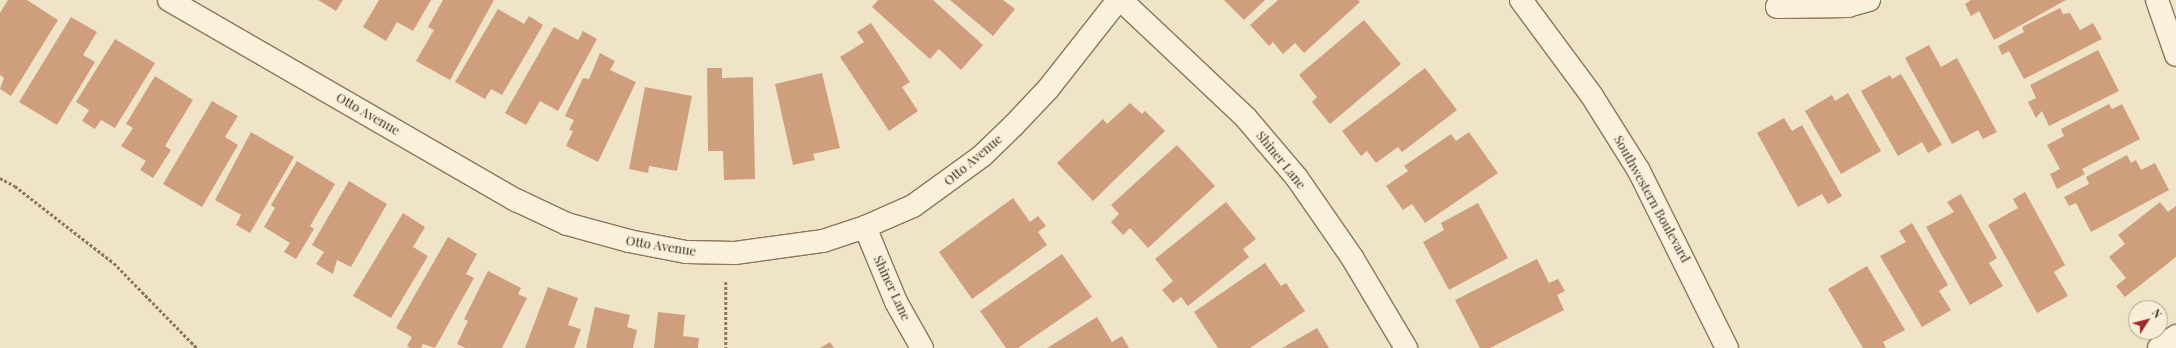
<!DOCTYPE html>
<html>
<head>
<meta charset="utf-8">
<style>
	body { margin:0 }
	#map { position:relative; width:2176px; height:348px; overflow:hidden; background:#f0e4c8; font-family:"Playfair Display",serif }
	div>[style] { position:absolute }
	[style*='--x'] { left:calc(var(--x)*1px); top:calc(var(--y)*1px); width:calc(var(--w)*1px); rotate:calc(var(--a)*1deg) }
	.building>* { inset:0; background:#cf9f7d }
	.path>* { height:2.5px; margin-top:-1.25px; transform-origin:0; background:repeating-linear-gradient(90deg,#8d765c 0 3px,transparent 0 5px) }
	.roads { filter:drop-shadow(1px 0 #8d765c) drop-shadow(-1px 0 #8d765c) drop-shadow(0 1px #8d765c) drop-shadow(0 -1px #8d765c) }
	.street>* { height:22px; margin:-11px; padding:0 11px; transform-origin:11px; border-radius:11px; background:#faf1dc }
	.secondary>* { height:22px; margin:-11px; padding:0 11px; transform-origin:11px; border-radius:11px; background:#faf1dc }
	span { translate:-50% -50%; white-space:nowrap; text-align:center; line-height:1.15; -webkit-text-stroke:3.5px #f7eed8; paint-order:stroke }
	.street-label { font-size:13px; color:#3d2e20 }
	.north { position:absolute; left:2128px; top:300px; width:40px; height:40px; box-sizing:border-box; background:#f7eed8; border:1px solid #ada18e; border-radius:50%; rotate:54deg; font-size:11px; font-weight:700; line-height:16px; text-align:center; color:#3d2e20 }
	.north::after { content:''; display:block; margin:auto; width:14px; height:18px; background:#9e2a2b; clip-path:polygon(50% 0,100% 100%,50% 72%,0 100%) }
</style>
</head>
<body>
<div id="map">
	<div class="building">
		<div style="clip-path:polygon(8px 0,27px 0,58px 20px,11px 96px,0 89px,4px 78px,0 75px,0 13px)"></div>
		<div style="clip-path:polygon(318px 0,343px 0,336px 11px)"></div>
		<div style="clip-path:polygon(379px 0,431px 0,413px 31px,397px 22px,386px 41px,363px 27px)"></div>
		<div style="clip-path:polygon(443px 0,494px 0,450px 80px,416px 61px,434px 30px,428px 27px)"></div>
		<div style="clip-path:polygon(878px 0,933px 0,983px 45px,961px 70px,939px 49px,930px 59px,872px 7px)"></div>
		<div style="clip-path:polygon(950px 0,1003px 0,1015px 9px,993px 36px)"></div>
		<div style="clip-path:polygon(1224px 0,1265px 0,1244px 20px)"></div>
		<div style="clip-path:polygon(1278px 0,1358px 0,1360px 2px,1304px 53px,1295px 43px,1283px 54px,1273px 42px,1269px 46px,1250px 25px)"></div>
		<div style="clip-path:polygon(1971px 0,2066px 0,1994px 40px,1979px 11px,1971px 16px,1965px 4px)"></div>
		<div style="clip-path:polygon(2060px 8px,2063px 14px,2070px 13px,2080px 30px,2093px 23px,2102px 39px,2024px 79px,2009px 51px,2002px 55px,1998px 46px,2024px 32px,2022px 27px)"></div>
		<div style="clip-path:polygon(498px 9px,524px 24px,529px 16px,543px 25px,502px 95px,491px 89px,485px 99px,455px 82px)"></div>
		<div style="clip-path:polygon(71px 17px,97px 32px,83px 55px,95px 62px,57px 125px,19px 102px)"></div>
		<div style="clip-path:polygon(1364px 20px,1401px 64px,1330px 124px,1312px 102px,1317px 97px,1299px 75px)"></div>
		<div style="clip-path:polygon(871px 23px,910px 82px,902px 87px,918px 111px,889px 131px,840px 57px,864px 42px,857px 32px)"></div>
		<div style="clip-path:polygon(554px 27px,578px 40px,583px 31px,597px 39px,558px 111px,540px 101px,526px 125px,505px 113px)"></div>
		<div style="clip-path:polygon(115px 39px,155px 63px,115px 128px,101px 120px,95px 129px,82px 121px,89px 110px,76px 102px)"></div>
		<div style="clip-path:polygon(1929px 45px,1941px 67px,1957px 58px,1997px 132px,1983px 139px,1978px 130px,1952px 144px,1905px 58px)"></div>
		<div style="clip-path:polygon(2098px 50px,2119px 91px,2049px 126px,2042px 111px,2036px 118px,2028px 102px,2036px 98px,2030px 85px)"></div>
		<div style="clip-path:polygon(600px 53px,615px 61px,610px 70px,636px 82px,598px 162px,566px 146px,573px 131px,569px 130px,574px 120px,565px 116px,583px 78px,589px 79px)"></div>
		<div style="clip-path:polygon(707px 68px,722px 68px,722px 78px,753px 77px,755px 179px,724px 180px,723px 151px,708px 151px)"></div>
		<div style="clip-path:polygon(1425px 68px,1457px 110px,1402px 152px,1398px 147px,1376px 163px,1367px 151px,1361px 156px,1342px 131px)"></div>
		<div style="clip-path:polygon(822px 73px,840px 148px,813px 154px,815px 160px,793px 165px,775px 84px)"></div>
		<div style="clip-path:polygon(1901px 74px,1942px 145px,1928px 153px,1922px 142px,1898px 156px,1861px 91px,1890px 75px,1892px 79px)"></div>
		<div style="clip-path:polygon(155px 76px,193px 100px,165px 146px,171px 150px,153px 178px,140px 170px,146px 161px,121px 146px,133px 128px,126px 124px)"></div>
		<div style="clip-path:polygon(645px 87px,692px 96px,677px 171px,649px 166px,648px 173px,629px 169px)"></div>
		<div style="clip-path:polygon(1848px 93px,1881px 151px,1841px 174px,1805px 111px,1832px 95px,1835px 101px)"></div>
		<div style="clip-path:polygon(212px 101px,238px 116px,225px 137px,238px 145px,202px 207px,163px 184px)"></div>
		<div style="clip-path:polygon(1130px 103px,1142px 114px,1145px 111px,1165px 131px,1093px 201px,1057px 163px,1103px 119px,1107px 124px)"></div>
		<div style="clip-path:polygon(2109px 104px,2112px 109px,2122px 104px,2140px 139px,2082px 169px,2085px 174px,2057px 189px,2050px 174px,2060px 169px,2047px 145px,2064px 136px,2061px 129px)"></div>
		<div style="clip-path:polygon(1784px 118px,1792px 131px,1802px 125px,1842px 196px,1828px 204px,1822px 194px,1798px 207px,1757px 133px)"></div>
		<div style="clip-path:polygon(251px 132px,294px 157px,250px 233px,236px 225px,241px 215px,215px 200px)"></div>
		<div style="clip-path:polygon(1469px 132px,1498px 173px,1425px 223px,1412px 204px,1403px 210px,1386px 186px,1408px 171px,1404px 166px,1451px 134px,1456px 141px)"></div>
		<div style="clip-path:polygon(1177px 145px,1215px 186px,1148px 248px,1130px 228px,1123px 235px,1111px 222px,1119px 214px,1111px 205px)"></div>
		<div style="clip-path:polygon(2127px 155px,2131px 163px,2136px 160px,2141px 170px,2155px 163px,2169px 190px,2091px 232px,2076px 203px,2069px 206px,2064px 197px,2089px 184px,2086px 177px)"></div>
		<div style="clip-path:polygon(297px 161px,335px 184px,310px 226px,314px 229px,296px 259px,284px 252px,290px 243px,264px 227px,275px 208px,271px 205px)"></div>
		<div style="clip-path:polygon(349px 181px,387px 204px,351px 267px,337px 260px,333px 274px,316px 264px,324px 252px,312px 245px)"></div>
		<div style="clip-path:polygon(2025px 192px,2065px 265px,2054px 272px,2068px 296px,2037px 313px,1988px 225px,2018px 208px,2013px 199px)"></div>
		<div style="clip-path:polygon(1961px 194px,1997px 258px,1989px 263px,2003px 286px,1970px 305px,1926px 227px,1954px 212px,1947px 202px)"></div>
		<div style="clip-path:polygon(1013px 198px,1030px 222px,1038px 216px,1046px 226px,1038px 232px,1047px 245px,972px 299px,939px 252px)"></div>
		<div style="clip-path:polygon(1226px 202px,1256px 239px,1243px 249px,1249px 257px,1188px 306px,1181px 297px,1173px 303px,1162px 290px,1173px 281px,1155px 259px)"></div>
		<div style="clip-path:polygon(2160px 202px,2168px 212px,2176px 206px,2176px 257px,2125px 297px,2116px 286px,2126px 278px,2109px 257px,2125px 244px,2118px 235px)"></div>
		<div style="clip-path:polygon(1478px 203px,1508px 258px,1449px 290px,1423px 242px,1444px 230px,1441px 223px)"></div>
		<div style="clip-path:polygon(403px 213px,425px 227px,413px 247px,428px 256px,391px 318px,353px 296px)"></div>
		<div style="clip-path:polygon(1912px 223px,1948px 285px,1939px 291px,1951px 310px,1922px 327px,1880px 256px,1906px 242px,1899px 231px)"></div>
		<div style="clip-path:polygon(448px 237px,477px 254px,466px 274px,474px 278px,435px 348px,423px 344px,421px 348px,410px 348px,407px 346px,412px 337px,396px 328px)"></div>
		<div style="clip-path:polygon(1062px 254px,1092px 297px,1018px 348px,1006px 348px,980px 311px)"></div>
		<div style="clip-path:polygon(1537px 259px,1549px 283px,1558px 279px,1565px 291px,1557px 295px,1564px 310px,1490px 348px,1480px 348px,1455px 300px)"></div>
		<div style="clip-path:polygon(1265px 263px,1281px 286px,1286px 283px,1305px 311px,1250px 348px,1218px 348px,1194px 312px)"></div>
		<div style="clip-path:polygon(1867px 266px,1905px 330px,1883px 342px,1886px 348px,1863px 348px,1828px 289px)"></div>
		<div style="clip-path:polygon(488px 271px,521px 288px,518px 294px,527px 298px,502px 348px,465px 348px,457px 344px,468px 321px,464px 319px)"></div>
		<div style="clip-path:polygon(548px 287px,578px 298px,568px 325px,581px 329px,574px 348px,525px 348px)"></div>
		<div style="clip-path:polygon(595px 307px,630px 315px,627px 327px,637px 330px,633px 348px,586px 348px)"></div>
		<div style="clip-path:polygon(658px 312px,685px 315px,683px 336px,699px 338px,698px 348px,654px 348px)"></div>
		<div style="clip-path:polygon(1097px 317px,1112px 342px,1122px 336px,1129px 348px,1047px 348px)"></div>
		<div style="clip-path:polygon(1317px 328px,1329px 348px,1282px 348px)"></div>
		<div style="clip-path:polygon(830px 342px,834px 348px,820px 348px)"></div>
	</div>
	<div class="path">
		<div style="--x:0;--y:178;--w:17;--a:28"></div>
		<div style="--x:15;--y:186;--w:125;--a:37.9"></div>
		<div style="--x:114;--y:263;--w:119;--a:45.7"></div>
		<div style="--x:726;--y:282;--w:66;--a:90"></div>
	</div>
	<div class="roads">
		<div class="street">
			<div style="--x:169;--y:0;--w:401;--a:30"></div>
			<div style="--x:516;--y:200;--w:56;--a:25.2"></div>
			<div style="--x:567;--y:224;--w:64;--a:15.3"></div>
			<div style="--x:629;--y:241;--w:58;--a:10.9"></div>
			<div style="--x:686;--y:252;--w:49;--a:1.2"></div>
			<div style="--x:735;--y:253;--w:89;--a:-7.8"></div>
			<div style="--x:823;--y:241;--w:44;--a:-18.4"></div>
			<div style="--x:865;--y:227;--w:52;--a:-23.6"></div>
			<div style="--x:913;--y:206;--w:85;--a:-35.9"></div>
			<div style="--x:982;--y:156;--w:45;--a:-44.1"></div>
			<div style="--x:1014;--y:125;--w:50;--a:-46.6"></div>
			<div style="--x:1048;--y:89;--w:113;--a:-51.8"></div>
			<div style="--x:1121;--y:0;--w:172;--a:43.3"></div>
			<div style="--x:1246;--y:118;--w:79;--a:49.6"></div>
			<div style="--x:1297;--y:178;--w:98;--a:55.3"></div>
			<div style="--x:1353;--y:259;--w:104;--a:59.2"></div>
			<div style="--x:2157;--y:0;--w:58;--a:70.9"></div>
			<div style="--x:1777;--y:7;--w:71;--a:-0.8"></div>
			<div style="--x:1848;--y:6;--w:22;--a:-16"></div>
			<div style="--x:865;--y:227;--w:81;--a:67.5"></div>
			<div style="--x:896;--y:302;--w:53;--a:60.5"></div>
			<div style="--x:2159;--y:348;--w:21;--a:-35"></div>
		</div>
		<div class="secondary">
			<div style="--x:1521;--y:0;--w:119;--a:53.5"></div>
			<div style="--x:1592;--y:96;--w:89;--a:57.9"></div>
			<div style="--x:1639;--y:171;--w:198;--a:63.6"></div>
		</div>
	</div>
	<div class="street-label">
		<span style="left:368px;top:114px;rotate:30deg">Otto Avenue</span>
		<span style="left:973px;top:160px;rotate:-40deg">Otto Avenue</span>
		<span style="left:1281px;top:160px;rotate:51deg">Shiner Lane</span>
		<span style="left:1652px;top:199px;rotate:61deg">Southwestern Boulevard</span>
		<span style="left:661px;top:246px;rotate:9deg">Otto Avenue</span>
		<span style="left:892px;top:288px;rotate:65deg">Shiner Lane</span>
	</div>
	<div class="north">N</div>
</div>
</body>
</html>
